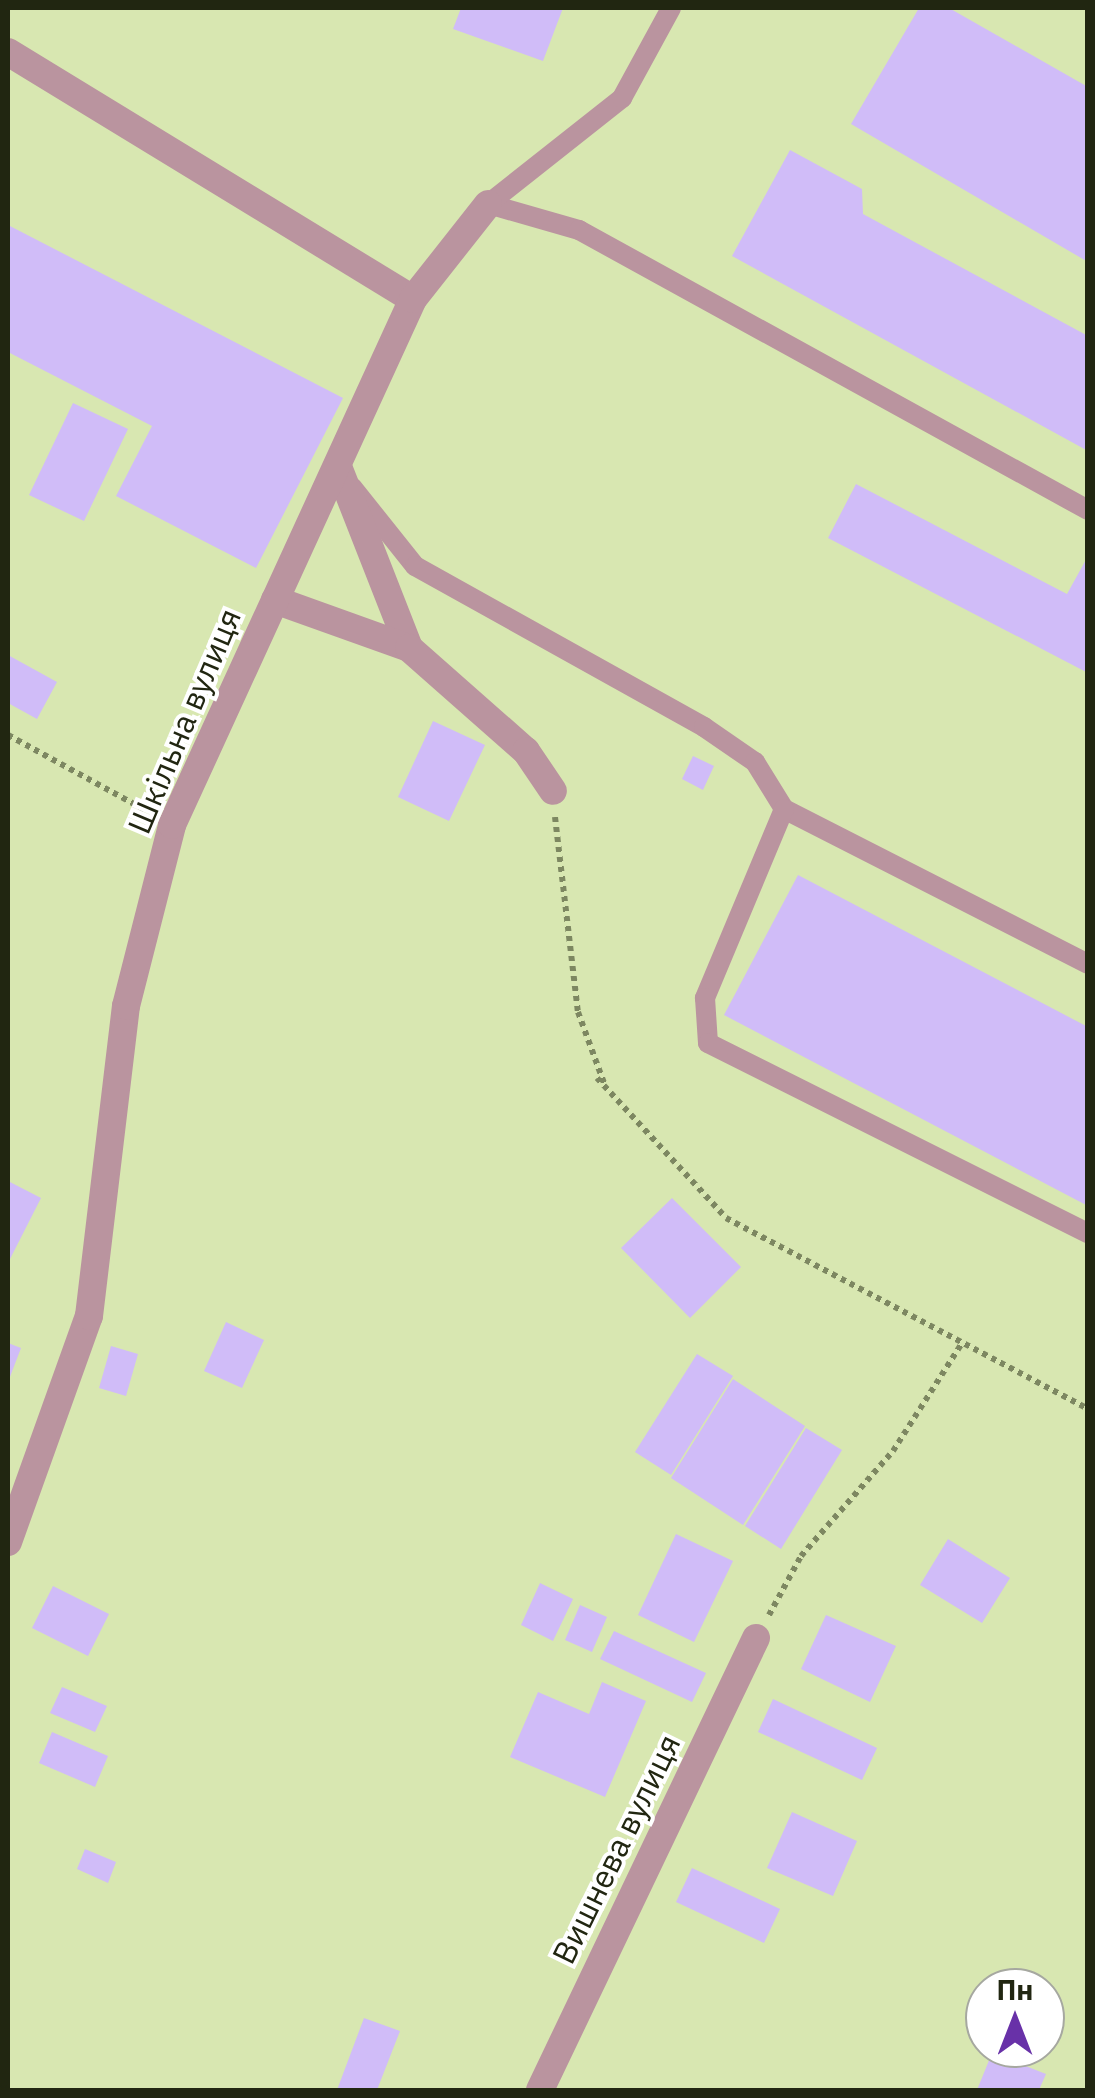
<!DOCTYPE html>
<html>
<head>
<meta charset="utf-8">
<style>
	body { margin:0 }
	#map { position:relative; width:1095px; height:2098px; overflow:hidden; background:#d8e7b1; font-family:"IBM Plex Sans",sans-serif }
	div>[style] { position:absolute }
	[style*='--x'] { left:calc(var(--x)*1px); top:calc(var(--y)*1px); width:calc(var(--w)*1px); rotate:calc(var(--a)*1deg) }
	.building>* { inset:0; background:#d0bcf8 }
	.path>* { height:6px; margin-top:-3px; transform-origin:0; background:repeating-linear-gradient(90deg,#7d8761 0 5px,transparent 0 10px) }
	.service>* { height:20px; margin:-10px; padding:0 10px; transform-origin:10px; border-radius:10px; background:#ba949f }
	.minor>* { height:28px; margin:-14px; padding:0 14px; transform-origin:14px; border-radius:14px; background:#ba949f }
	span { translate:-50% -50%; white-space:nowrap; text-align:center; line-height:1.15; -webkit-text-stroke:8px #fff; paint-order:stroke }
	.street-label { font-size:32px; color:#212611 }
	.frame { position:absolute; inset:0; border:10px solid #212611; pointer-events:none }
	.north { position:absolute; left:965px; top:1968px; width:100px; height:100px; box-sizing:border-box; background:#fff; border:2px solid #a6a8a0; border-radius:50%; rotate:0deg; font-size:28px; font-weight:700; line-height:40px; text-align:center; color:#212611 }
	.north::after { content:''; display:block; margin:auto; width:35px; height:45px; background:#6831a8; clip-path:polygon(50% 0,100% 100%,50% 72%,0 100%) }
</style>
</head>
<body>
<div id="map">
	<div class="building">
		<div style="clip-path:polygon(461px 8px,563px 8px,543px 61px,453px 29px)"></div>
		<div style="clip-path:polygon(919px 8px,949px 8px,1088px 87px,1088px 262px,851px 124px)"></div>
		<div style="clip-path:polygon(790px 150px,862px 189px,863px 214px,1088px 336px,1088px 451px,732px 256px)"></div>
		<div style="clip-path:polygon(8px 225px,343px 398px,256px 568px,116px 496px,152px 426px,8px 352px)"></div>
		<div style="clip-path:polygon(73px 403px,128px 429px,84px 521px,29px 495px)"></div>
		<div style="clip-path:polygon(856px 484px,1067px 594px,1088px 556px,1088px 673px,828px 538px)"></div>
		<div style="clip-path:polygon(8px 655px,57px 682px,37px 719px,8px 703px)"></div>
		<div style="clip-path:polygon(433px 721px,485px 745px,449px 821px,398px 797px)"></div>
		<div style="clip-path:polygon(693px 756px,714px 766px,703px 790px,682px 779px)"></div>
		<div style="clip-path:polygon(798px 875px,1088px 1027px,1088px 1206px,724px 1015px)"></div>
		<div style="clip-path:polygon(8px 1181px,41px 1198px,8px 1263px)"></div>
		<div style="clip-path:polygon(672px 1198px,741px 1267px,690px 1318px,621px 1248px)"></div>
		<div style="clip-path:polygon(226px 1322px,264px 1340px,242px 1388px,204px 1371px)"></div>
		<div style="clip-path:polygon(8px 1343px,21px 1348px,8px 1382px)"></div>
		<div style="clip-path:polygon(111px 1346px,138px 1354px,126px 1396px,99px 1388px)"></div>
		<div style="clip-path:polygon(697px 1354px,733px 1376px,671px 1475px,635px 1452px)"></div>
		<div style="clip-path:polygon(733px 1379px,805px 1426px,743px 1525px,671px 1478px)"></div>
		<div style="clip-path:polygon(806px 1428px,842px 1450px,781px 1549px,745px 1526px)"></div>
		<div style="clip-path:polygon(676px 1534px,733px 1561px,694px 1642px,638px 1615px)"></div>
		<div style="clip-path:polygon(948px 1539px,1010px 1578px,982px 1623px,920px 1585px)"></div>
		<div style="clip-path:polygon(540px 1583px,573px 1599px,553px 1641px,521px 1625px)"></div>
		<div style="clip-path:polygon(53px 1586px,109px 1614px,88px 1656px,32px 1628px)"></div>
		<div style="clip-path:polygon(580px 1605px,607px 1617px,592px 1652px,565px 1640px)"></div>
		<div style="clip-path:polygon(826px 1615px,896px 1646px,870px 1702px,801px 1669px)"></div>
		<div style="clip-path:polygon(614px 1631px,706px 1673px,692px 1702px,600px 1659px)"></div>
		<div style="clip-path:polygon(602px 1682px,646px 1701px,605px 1797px,510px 1757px,538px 1692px,589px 1714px)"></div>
		<div style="clip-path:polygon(62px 1687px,107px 1706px,95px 1732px,50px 1713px)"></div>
		<div style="clip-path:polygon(773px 1699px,877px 1748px,862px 1780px,758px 1732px)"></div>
		<div style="clip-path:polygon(52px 1732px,108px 1756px,95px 1787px,39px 1763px)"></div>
		<div style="clip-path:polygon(792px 1812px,857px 1841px,833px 1896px,767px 1868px)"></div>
		<div style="clip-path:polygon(85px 1849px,116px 1862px,108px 1883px,77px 1869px)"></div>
		<div style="clip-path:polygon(692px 1868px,780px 1909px,764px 1943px,676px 1902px)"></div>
		<div style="clip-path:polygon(364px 2018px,400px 2031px,377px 2090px,337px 2090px)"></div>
		<div style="clip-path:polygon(992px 2053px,1046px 2074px,1039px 2090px,977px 2090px)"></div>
	</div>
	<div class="path">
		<div style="--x:8;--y:735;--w:158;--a:28.7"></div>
		<div style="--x:555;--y:817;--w:196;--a:83.3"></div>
		<div style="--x:578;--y:1012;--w:76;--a:69.9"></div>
		<div style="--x:597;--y:1078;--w:190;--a:47.3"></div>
		<div style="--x:726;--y:1218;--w:409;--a:27.8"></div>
		<div style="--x:769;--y:1615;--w:67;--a:-61.5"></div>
		<div style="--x:801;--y:1556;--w:140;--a:-48.8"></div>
		<div style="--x:893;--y:1451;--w:128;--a:-57.4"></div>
	</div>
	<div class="service">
		<div style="--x:488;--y:204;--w:95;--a:15.9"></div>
		<div style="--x:579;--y:230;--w:581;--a:28.82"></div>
		<div style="--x:488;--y:204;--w:171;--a:-38.3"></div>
		<div style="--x:622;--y:98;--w:102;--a:-61.4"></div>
		<div style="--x:352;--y:487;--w:101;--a:51.4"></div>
		<div style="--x:415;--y:566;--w:331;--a:29.1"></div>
		<div style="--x:704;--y:727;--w:62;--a:34.5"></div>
		<div style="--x:755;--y:762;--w:55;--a:58.3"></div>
		<div style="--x:784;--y:809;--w:341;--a:27"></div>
		<div style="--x:784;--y:809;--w:205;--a:112.7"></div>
		<div style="--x:705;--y:998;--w:45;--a:86.2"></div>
		<div style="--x:708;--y:1043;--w:425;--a:26.6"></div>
	</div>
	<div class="minor">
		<div style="--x:8;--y:52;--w:474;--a:31.4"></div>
		<div style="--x:339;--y:469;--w:192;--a:68.6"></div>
		<div style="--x:275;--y:600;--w:142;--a:19.7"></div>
		<div style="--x:409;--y:648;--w:156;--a:41.4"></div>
		<div style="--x:526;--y:751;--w:48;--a:56"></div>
		<div style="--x:8;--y:1542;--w:240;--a:-70.3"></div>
		<div style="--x:89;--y:1316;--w:312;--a:-83.2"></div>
		<div style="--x:126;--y:1006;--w:187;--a:-75.7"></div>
		<div style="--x:172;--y:825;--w:579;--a:-65.38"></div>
		<div style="--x:413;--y:299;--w:121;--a:-51.7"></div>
		<div style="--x:540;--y:2090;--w:501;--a:-64.46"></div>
	</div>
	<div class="street-label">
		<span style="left:184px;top:721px;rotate:-67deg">Шкільна вулиця</span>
		<span style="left:616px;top:1849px;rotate:-64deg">Вишнева вулиця</span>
	</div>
	<div class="frame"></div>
	<div class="north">Пн</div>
</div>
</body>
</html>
